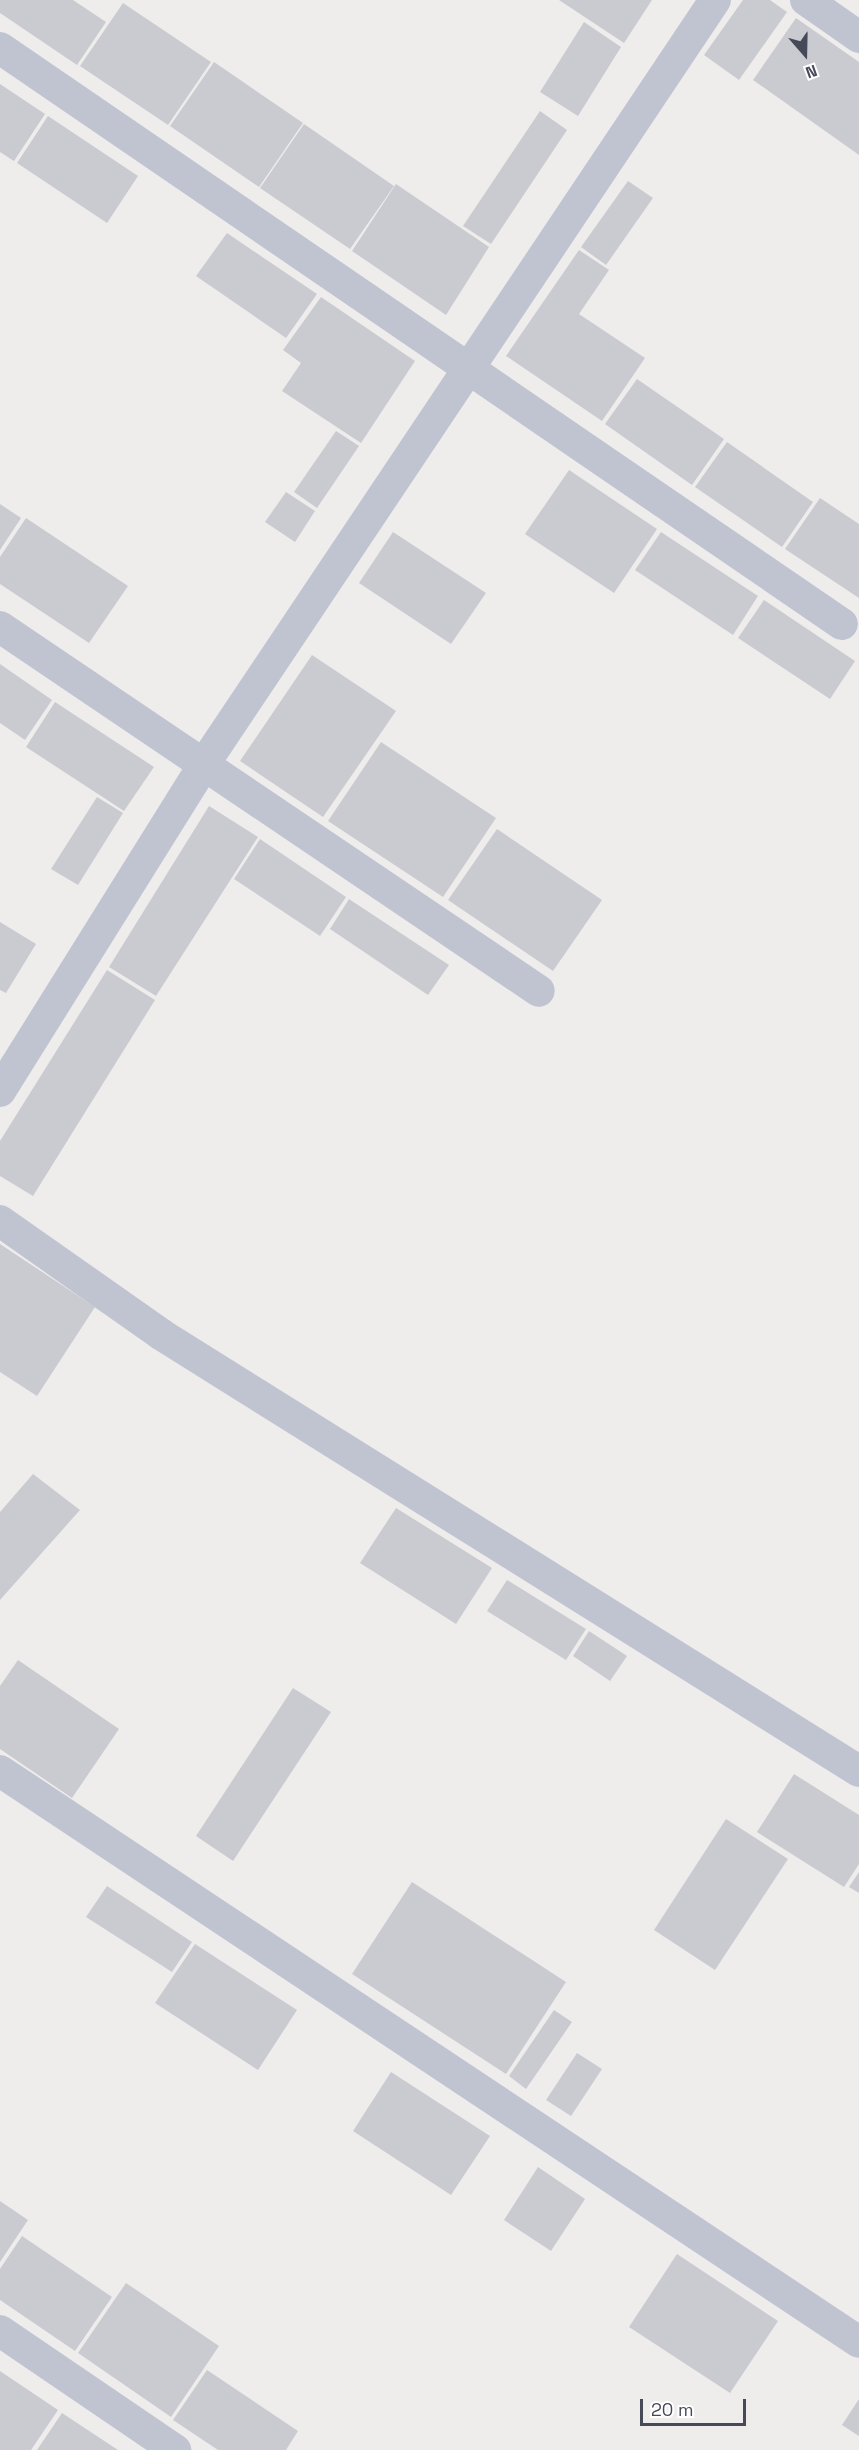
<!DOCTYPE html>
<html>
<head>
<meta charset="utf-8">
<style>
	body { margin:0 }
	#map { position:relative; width:859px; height:2450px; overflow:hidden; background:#efecec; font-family:"Space Grotesk",sans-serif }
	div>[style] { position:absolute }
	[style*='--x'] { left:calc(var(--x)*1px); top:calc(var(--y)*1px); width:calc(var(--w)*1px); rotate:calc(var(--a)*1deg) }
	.building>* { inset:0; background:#cacad1 }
	.street>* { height:32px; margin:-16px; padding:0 16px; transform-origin:16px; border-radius:16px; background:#c0c4d1 }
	span { translate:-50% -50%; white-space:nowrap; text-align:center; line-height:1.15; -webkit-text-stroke:5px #fff; paint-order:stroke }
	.north { position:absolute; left:775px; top:24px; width:60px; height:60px; -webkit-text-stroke:4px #fff; paint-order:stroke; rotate:160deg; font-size:16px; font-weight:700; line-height:24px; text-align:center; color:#464a58 }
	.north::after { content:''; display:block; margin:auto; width:21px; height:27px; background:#464a58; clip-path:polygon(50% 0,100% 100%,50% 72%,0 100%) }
	.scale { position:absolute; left:640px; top:2399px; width:106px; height:27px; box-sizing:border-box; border:3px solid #464a58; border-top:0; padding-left:8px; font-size:18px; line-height:21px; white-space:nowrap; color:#464a58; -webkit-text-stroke:4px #fff; paint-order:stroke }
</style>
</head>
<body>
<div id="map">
	<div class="building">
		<div style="clip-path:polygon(0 0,73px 0,106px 22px,77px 65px,0 13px)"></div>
		<div style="clip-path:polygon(559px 0,652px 0,624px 43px)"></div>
		<div style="clip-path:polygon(743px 0,770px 0,787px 12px,739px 80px,704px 55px)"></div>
		<div style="clip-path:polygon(123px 3px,211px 62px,168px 125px,80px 66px)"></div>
		<div style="clip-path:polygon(796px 18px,859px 62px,859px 155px,753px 80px)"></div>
		<div style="clip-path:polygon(584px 22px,621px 47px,578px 116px,540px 92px)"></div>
		<div style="clip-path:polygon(214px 62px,303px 123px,259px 187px,170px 126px)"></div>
		<div style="clip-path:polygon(0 84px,45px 114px,14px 161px,0 152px)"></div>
		<div style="clip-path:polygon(540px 111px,567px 130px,491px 244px,463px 226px)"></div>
		<div style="clip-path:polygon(48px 116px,138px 176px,107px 223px,17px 163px)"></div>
		<div style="clip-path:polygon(304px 124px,394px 186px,350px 249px,260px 188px)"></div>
		<div style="clip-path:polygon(628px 181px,653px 198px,606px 265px,581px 247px)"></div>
		<div style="clip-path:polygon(396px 184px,489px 247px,446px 315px,352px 251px)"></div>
		<div style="clip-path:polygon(227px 233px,317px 294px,286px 338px,196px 276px)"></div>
		<div style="clip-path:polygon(579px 250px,609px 270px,579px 314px,645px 358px,602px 421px,506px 356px)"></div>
		<div style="clip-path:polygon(321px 297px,415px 361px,361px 443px,282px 391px,301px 363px,283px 350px)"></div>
		<div style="clip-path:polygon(637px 379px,724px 439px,692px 485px,605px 424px)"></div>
		<div style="clip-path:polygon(336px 431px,359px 446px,317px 508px,294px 492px)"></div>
		<div style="clip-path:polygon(727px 442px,813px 502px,782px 547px,695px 487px)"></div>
		<div style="clip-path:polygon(569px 470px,657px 529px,614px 593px,525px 534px)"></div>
		<div style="clip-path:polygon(286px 492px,315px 511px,295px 542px,265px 522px)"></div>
		<div style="clip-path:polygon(820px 498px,859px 524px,859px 598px,785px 549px)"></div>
		<div style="clip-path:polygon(0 504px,21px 518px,0 550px)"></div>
		<div style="clip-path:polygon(26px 518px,128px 586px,89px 643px,0 584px,0 557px)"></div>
		<div style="clip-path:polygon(393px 532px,486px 593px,451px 644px,359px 583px)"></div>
		<div style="clip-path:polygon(661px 532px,758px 596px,733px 635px,635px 570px)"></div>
		<div style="clip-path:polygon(764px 600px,855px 661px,830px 699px,738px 638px)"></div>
		<div style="clip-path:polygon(312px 655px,396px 711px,323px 817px,240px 761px)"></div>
		<div style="clip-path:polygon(0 664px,52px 700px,25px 740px,0 723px)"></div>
		<div style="clip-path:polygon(55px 702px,154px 767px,124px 811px,26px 747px)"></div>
		<div style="clip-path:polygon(381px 742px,496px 818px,443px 897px,328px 821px)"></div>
		<div style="clip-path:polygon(97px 797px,123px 813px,78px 885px,51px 869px)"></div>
		<div style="clip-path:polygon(209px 806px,258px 837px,156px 996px,109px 967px)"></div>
		<div style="clip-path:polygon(497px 829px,602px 900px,553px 971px,448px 900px)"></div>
		<div style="clip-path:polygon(260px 839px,346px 897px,320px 936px,234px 879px)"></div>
		<div style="clip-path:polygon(349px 899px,449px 965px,428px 995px,330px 929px)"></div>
		<div style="clip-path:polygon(0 922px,36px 944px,6px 993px,0 990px)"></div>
		<div style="clip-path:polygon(107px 970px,155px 1000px,33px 1196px,0 1176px,0 1141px)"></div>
		<div style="clip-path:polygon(0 1244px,95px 1307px,37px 1396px,0 1372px)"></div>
		<div style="clip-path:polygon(33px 1474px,80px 1510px,0 1600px,0 1512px)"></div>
		<div style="clip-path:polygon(396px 1508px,492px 1568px,456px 1624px,360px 1563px)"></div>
		<div style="clip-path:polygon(507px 1580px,586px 1629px,566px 1660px,487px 1611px)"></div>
		<div style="clip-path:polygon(589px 1631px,627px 1656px,610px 1681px,573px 1656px)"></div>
		<div style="clip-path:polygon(18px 1660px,119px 1729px,72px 1798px,0 1749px,0 1686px)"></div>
		<div style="clip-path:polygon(293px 1688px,331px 1712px,233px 1861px,196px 1836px)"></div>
		<div style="clip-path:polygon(794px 1774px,859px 1815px,859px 1864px,844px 1887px,757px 1832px)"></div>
		<div style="clip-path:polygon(726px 1819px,788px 1859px,715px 1970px,654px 1930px)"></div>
		<div style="clip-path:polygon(859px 1872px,859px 1893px,849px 1887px)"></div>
		<div style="clip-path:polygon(412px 1882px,566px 1982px,506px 2074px,352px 1974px)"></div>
		<div style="clip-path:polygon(107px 1886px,192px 1942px,172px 1972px,86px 1917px)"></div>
		<div style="clip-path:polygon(195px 1944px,297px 2010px,258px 2070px,155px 2003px)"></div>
		<div style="clip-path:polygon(554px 2010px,572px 2022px,526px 2089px,509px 2076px)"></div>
		<div style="clip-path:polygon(577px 2053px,602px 2069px,571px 2116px,546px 2100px)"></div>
		<div style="clip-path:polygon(391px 2072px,490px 2136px,451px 2195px,353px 2131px)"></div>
		<div style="clip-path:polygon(538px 2167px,585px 2199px,551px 2251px,504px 2220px)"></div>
		<div style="clip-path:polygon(0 2201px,28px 2220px,0 2262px)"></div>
		<div style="clip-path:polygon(22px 2236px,112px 2297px,75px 2351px,0 2300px,0 2269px)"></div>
		<div style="clip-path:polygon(677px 2254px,778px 2321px,730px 2393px,629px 2327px)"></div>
		<div style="clip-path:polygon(126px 2283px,219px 2346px,171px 2417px,78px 2353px)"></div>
		<div style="clip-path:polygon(207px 2370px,298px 2431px,286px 2450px,218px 2450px,173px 2420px)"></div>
		<div style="clip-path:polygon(0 2371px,58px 2410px,31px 2450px,0 2450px)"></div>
		<div style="clip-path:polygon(859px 2399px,859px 2436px,842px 2425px)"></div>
		<div style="clip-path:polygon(62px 2413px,118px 2450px,37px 2450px)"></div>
	</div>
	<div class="street">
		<div style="--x:806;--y:0;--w:65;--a:34.9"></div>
		<div style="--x:0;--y:48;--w:1020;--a:34.38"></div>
		<div style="--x:0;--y:627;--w:650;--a:34.03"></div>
		<div style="--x:0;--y:1091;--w:385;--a:-58"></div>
		<div style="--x:204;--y:764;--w:919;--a:-56.22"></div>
		<div style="--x:0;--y:1221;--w:198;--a:35.1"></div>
		<div style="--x:162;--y:1335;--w:822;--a:32.03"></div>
		<div style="--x:0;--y:1771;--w:1031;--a:33.61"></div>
		<div style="--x:0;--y:2331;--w:212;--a:34.2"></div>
	</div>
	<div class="north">N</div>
	<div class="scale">20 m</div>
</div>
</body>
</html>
